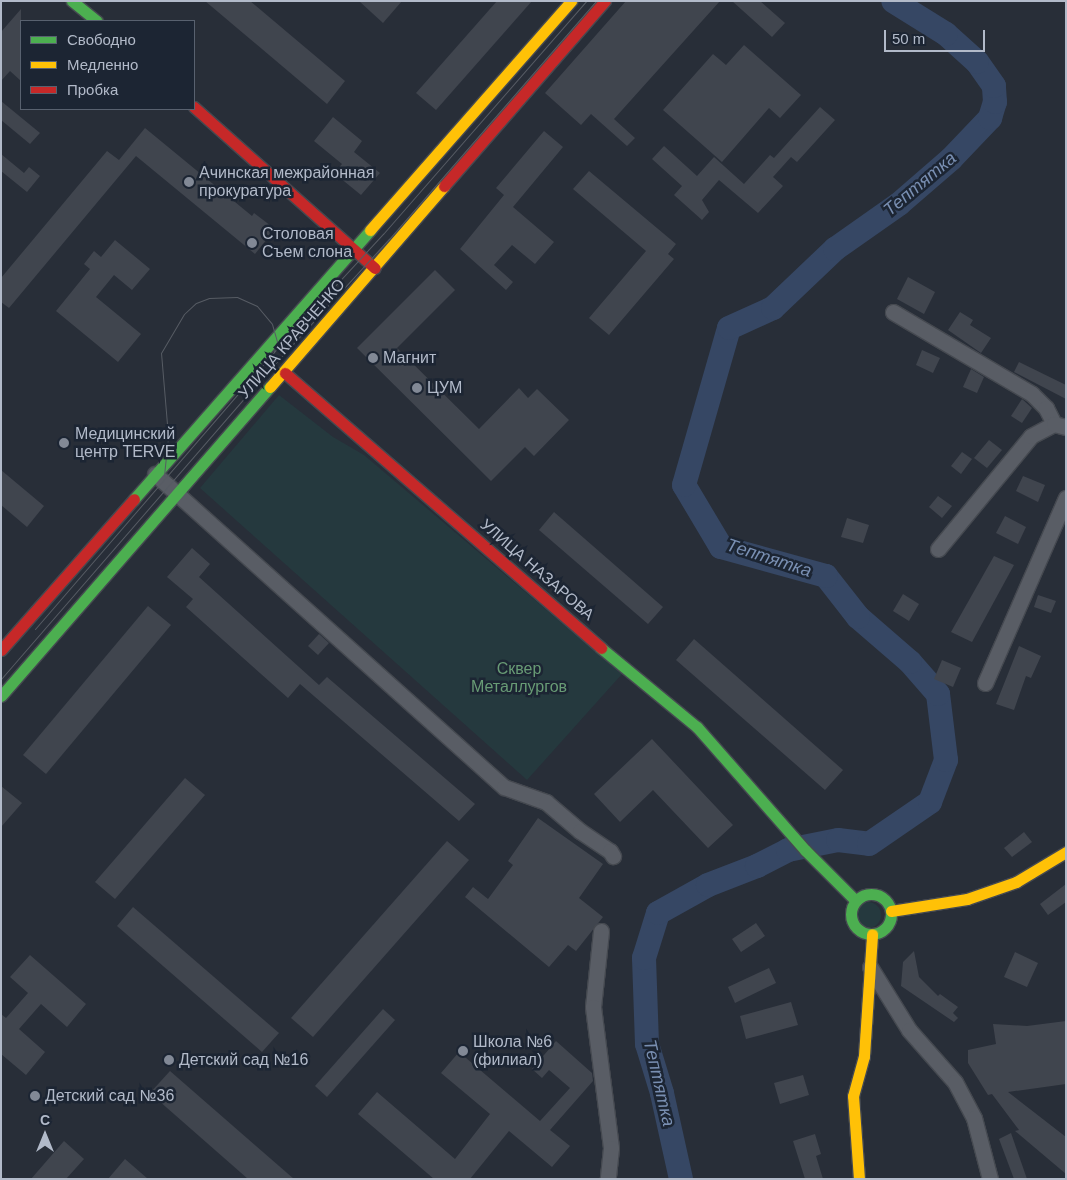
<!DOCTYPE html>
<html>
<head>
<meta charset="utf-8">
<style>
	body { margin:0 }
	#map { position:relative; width:1067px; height:1180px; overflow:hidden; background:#282e38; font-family:Helvetica,sans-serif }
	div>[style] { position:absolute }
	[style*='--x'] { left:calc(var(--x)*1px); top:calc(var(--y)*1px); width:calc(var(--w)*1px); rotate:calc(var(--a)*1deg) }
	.green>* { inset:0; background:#25393e }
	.round { border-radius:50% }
	.river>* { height:24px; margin:-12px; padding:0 12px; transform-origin:12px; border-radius:12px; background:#364764 }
	.building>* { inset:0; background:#40454e }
	.roads { filter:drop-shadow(1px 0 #454950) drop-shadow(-1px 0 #454950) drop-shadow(0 1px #454950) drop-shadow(0 -1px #454950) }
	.street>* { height:15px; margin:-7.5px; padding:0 7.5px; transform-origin:7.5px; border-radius:7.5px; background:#595d65 }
	.fast>* { height:11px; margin:-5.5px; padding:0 5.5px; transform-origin:5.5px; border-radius:5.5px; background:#4caf50 }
	.fast>.ring { margin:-5.5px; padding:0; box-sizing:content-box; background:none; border:11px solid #4caf50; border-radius:50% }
	.slow>* { height:11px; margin:-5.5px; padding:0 5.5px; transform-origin:5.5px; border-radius:5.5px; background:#ffc107 }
	.jam>* { height:11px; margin:-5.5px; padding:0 5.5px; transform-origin:5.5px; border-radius:5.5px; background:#c62828 }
	.tram>* { height:1px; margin:-0.5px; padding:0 0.5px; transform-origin:0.5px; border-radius:0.5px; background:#575c64 }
	.dots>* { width:14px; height:14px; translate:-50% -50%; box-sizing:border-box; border:2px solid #1c2533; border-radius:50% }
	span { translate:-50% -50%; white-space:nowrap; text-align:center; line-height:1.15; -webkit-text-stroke:5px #1c2533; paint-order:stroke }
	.poi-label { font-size:16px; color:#b2bac9 }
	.left { translate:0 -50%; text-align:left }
	.street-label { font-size:16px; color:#b2bac9 }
	.park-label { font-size:16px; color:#689b75 }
	.water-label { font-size:18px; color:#798fb2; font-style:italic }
	.frame { position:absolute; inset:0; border:2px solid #b2bac9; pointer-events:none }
	.legend { position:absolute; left:20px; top:20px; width:175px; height:90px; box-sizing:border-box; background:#1c2533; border:1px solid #58616f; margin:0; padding:6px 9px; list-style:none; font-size:15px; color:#b2bac9 }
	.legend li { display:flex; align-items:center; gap:10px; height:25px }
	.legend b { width:25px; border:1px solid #58616f }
	.north { position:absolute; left:20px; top:1110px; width:50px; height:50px; -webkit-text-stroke:4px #1c2533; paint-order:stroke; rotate:0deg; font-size:14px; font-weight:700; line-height:20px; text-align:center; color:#b2bac9 }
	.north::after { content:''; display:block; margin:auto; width:18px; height:22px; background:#b2bac9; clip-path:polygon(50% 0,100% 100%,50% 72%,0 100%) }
	.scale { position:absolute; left:884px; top:30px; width:101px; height:22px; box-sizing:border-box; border:2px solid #b2bac9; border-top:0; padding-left:6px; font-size:15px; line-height:18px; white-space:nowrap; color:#b2bac9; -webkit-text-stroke:4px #1c2533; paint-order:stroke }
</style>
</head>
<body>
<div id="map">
	<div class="green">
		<div style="clip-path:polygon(279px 395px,333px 437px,364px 455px,622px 674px,527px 780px,200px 488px)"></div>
		<div class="round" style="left:855px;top:902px;width:26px;height:26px"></div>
	</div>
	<div class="river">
		<div style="--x:681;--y:1179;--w:88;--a:-102.5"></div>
		<div style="--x:662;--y:1093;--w:51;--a:-107"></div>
		<div style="--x:647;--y:1044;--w:86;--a:-92"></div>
		<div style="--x:644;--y:958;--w:47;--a:-72.7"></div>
		<div style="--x:658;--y:913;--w:57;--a:-29.2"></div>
		<div style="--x:708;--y:885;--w:53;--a:-21.2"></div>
		<div style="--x:757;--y:866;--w:35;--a:-27"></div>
		<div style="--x:788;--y:850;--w:51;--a:-11.3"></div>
		<div style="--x:838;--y:840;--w:31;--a:7"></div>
		<div style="--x:869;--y:844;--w:74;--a:-34.5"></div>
		<div style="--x:930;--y:802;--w:45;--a:-69.1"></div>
		<div style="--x:946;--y:760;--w:66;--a:-96.9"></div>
		<div style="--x:938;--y:694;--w:43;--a:-131.2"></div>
		<div style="--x:910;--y:662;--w:69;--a:-139.1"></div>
		<div style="--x:858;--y:617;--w:52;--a:-128"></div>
		<div style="--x:826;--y:576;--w:109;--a:-164.6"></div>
		<div style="--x:721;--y:547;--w:72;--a:-120.8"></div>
		<div style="--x:684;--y:485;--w:163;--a:-74"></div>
		<div style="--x:729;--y:328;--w:48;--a:-24.4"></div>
		<div style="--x:773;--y:308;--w:86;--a:-43.6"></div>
		<div style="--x:835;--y:249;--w:78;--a:-35.1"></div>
		<div style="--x:899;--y:204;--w:69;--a:-40.9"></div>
		<div style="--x:951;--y:159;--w:57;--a:-46.4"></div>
		<div style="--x:990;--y:118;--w:17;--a:-73"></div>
		<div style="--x:995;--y:102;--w:16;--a:-94"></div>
		<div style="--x:994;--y:86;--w:29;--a:-125"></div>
		<div style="--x:977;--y:62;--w:42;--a:-137.9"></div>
		<div style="--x:946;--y:34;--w:62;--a:-148.1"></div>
	</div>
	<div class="building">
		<div style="clip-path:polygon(205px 1px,250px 1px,345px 81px,327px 104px)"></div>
		<div style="clip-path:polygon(359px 1px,402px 1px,383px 23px)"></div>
		<div style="clip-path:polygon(497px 1px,532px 1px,436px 110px,416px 93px)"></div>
		<div style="clip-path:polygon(626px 1px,720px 1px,614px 119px,635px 138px,627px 146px,591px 114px,581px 125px,545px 93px)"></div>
		<div style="clip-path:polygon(732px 1px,760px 1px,785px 23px,772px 37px)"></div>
		<div style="clip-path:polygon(21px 9px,21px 81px,10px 71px,1px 81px,1px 32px)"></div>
		<div style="clip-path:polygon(744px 45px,801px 95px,780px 118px,769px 108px,722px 162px,663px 110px,713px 54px,726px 65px)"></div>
		<div style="clip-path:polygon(1px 101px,40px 133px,30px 144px,1px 120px)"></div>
		<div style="clip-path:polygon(820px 107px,835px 120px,797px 162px,791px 157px,773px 177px,783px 186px,758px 213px,719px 180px,702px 200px,709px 212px,702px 220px,674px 195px,682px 186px,652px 159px,664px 146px,697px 176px,714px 157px,744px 184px,770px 155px,774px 158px)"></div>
		<div style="clip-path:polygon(333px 117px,362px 141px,354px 152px,380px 173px,361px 195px,334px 173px,342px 164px,314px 141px)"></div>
		<div style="clip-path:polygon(145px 128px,252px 216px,254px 213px,275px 229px,255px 254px,136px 156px,9px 308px,1px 302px,1px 278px,107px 151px,119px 160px)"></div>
		<div style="clip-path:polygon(544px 131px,563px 147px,513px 207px,554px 242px,535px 264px,512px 245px,494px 265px,513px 282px,506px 290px,460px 249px,504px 195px,496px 188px)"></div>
		<div style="clip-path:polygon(1px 154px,24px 173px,29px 167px,40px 176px,27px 192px,1px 171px)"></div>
		<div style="clip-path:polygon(589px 171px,676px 244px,668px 254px,674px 259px,609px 335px,589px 318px,646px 251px,573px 189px)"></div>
		<div style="clip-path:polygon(115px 240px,150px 269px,132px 290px,114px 275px,96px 297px,141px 334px,118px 362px,56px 311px,90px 269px,84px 264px,94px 251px,101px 257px)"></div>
		<div style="clip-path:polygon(435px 270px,455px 290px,397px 348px,479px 429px,519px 388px,528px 398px,537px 389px,569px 420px,534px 456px,525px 447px,491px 481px,357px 348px)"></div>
		<div style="clip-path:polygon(908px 277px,935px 292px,924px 314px,897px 299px)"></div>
		<div style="clip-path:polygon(960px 312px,973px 320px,970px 325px,991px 338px,981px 353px,948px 330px)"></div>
		<div style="clip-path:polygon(922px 350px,940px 358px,933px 373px,916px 365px)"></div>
		<div style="clip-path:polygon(1019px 362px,1066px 385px,1066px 399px,1014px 372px)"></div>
		<div style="clip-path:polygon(971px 369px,984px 377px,977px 393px,963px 387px)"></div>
		<div style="clip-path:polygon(1022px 399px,1032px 408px,1022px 423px,1011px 416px)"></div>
		<div style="clip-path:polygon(989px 440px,1002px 450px,987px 468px,974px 458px)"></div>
		<div style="clip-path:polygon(962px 452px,972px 459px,961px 474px,951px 466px)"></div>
		<div style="clip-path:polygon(1px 470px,44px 506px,27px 527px,1px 505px)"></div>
		<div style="clip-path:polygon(1023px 476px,1045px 485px,1038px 502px,1016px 491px)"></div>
		<div style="clip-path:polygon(938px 496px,952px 506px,942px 518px,929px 507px)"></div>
		<div style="clip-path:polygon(554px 512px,663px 607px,648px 624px,539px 530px)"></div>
		<div style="clip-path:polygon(1005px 516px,1026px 527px,1018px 544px,996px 533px)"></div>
		<div style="clip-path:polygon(847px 518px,869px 525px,863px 543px,841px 537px)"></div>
		<div style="clip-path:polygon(192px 548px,210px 564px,199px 577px,319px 685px,327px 677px,475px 804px,459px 821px,300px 684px,288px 698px,186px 607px,193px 599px,167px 577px)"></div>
		<div style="clip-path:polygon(994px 556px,1014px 565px,972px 642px,951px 632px)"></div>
		<div style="clip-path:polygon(903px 594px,919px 604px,909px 621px,893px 611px)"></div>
		<div style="clip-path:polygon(1038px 595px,1056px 601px,1051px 613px,1034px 607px)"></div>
		<div style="clip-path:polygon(148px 606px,171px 625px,46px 774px,23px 755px)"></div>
		<div style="clip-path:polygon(319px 634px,329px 643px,318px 655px,308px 646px)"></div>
		<div style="clip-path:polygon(694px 639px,843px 770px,825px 790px,676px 660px)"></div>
		<div style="clip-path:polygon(1019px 646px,1041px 656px,1031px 678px,1026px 676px,1014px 710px,996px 704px)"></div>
		<div style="clip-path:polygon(942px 660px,961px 668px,953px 687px,934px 679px)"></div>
		<div style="clip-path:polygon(652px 739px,733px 825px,708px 848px,653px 790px,620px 822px,594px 794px)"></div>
		<div style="clip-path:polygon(185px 778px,205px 795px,115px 899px,95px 882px)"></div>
		<div style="clip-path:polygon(1px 786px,22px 803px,1px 827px)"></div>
		<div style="clip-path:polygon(538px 818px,603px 864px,579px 898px,603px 917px,576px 951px,568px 945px,549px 967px,465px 897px,473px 887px,488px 899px,513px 865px,508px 861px)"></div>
		<div style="clip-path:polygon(1024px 832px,1032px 842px,1012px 857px,1004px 848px)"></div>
		<div style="clip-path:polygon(447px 841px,469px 860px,313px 1037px,291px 1018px)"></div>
		<div style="clip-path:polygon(1066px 884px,1066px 902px,1048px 915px,1040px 904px)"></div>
		<div style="clip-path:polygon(133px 907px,279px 1033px,262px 1052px,117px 926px)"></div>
		<div style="clip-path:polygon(756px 923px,765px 936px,741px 952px,732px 939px)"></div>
		<div style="clip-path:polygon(914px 951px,919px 977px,938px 996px,940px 994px,958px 1007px,953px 1013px,958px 1018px,954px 1022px,901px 986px,903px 962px)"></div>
		<div style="clip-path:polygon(1015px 952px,1038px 963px,1027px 987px,1004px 977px)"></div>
		<div style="clip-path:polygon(30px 955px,86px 1004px,67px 1027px,41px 1004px,19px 1029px,45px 1052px,26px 1075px,1px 1054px,1px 1014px,6px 1018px,28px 993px,10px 977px)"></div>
		<div style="clip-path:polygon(769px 968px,776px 983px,735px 1003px,728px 987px)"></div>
		<div style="clip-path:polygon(791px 1002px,798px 1025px,746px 1039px,740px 1016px)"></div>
		<div style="clip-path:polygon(383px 1009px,395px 1020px,327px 1097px,315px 1086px)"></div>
		<div style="clip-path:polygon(1066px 1021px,1066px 1084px,1008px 1092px,1066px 1137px,1066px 1174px,1015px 1131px,1019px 1130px,992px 1094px,988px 1095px,968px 1063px,968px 1050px,996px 1044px,993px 1024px,1027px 1026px)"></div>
		<div style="clip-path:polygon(556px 1041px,592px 1073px,593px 1081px,550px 1130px,570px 1146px,552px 1167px,509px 1131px,470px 1179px,434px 1179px,358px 1114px,377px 1092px,455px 1159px,490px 1114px,441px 1073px,459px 1052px,540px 1121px,570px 1088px,549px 1070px,542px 1078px,532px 1069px)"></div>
		<div style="clip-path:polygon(170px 1071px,294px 1179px,248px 1179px,150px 1093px)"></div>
		<div style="clip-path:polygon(803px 1075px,809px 1095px,780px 1104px,774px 1083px)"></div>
		<div style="clip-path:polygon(1011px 1133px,1027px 1179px,1014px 1179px,999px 1139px)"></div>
		<div style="clip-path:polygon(815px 1134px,821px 1154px,816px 1156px,823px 1179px,805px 1179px,793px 1141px)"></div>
		<div style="clip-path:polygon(64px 1141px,84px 1159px,66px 1179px,31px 1179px)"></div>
		<div style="clip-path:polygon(125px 1159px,148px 1179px,108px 1179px)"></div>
	</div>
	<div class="roads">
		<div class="street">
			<div style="--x:893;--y:312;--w:161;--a:30.5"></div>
			<div style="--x:1032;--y:394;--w:20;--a:45"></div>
			<div style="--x:1046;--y:408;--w:18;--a:63"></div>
			<div style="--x:155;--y:474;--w:469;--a:41.9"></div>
			<div style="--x:504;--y:787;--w:45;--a:19.7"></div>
			<div style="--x:546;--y:802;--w:45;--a:40.5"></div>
			<div style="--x:580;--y:831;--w:36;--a:34"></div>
			<div style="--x:610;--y:851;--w:6;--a:59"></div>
			<div style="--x:938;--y:549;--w:146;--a:-50.5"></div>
			<div style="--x:1031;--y:436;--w:26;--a:-28"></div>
			<div style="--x:1054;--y:424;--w:12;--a:14"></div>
			<div style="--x:985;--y:683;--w:202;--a:-66.4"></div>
			<div style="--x:601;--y:931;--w:76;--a:96"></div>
			<div style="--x:593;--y:1007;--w:142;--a:82.7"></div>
			<div style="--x:611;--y:1148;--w:31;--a:96"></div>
			<div style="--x:870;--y:967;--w:74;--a:58.2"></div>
			<div style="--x:909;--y:1030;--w:69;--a:48.5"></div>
			<div style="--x:955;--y:1082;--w:41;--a:62.2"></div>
			<div style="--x:974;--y:1118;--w:63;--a:75.3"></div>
		</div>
		<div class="fast">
			<div style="--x:72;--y:1;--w:32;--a:39"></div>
			<div style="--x:134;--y:499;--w:358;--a:-48.7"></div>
			<div style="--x:601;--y:648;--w:124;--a:39.5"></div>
			<div style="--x:697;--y:727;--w:164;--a:48.7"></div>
			<div style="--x:805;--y:850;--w:72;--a:45"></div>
			<div style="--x:1;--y:696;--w:410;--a:-49"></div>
			<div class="ring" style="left:851px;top:894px;width:29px;height:29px"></div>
		</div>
		<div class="slow">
			<div style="--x:370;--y:230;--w:305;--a:-48.7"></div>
			<div style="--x:270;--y:387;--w:266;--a:-49.1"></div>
			<div style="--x:891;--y:911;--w:77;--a:-9"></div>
			<div style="--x:967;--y:899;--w:52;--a:-19.1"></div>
			<div style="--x:1016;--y:882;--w:58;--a:-31"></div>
			<div style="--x:859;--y:1179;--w:83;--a:-94.1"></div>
			<div style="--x:853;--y:1096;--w:41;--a:-74.6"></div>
			<div style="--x:864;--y:1056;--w:122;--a:-86.2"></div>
		</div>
		<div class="jam">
			<div style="--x:194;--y:107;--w:242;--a:41.7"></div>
			<div style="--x:444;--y:186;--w:245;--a:-49"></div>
			<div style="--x:285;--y:373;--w:419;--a:41"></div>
			<div style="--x:1;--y:650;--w:201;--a:-48.6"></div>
		</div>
	</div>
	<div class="tram">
		<div style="--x:164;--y:476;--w:40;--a:-84.3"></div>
		<div style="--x:168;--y:436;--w:83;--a:-94.8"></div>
		<div style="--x:161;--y:353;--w:45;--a:-59.5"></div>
		<div style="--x:184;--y:314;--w:16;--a:-43"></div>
		<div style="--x:196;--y:303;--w:14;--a:-21"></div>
		<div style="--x:209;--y:298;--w:28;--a:-2"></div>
		<div style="--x:237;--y:297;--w:22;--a:24"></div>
		<div style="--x:257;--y:306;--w:23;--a:50"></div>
		<div style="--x:272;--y:324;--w:19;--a:74"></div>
		<div style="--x:277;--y:342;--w:10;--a:107"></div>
		<div style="--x:35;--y:629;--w:366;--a:-49.2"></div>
		<div style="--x:274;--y:352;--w:161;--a:-47.3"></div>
		<div style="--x:383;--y:234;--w:309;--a:-48.9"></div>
		<div style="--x:1;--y:679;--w:397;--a:-49.1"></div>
		<div style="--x:261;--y:379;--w:190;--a:-47.6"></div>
		<div style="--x:389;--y:239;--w:315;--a:-49"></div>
	</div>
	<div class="dots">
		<div style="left:189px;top:182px;background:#828996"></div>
		<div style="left:252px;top:243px;background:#828996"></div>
		<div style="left:373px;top:358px;background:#828996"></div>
		<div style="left:417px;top:388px;background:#828996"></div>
		<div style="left:64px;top:443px;background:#828996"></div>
		<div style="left:463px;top:1051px;background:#828996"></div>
		<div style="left:169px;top:1060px;background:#828996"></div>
		<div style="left:35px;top:1096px;background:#828996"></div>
	</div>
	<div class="poi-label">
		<span class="left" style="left:199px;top:182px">Ачинская межрайонная<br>прокуратура</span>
		<span class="left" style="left:262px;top:243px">Столовая<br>Съем слона</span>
		<span class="left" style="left:383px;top:358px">Магнит</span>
		<span class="left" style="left:427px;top:388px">ЦУМ</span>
		<span class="left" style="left:75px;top:443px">Медицинский<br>центр TERVE</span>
		<span class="left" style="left:473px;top:1051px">Школа №6<br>(филиал)</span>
		<span class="left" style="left:179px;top:1060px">Детский сад №16</span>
		<span class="left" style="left:45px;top:1096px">Детский сад №36</span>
	</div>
	<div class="street-label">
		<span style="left:292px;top:339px;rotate:-49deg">УЛИЦА КРАВЧЕНКО</span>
		<span style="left:537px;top:570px;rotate:41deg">УЛИЦА НАЗАРОВА</span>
	</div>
	<div class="park-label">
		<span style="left:519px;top:678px">Сквер<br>Металлургов</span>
	</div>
	<div class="water-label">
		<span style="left:920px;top:184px;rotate:-40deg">Тептятка</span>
		<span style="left:769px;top:558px;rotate:18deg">Тептятка</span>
		<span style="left:659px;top:1083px;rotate:77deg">Тептятка</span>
	</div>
	<div class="frame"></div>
	<ul class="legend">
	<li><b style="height:6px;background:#4caf50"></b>Свободно</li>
	<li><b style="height:6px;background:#ffc107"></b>Медленно</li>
	<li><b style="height:6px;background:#c62828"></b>Пробка</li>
	</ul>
	<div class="north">С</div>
	<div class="scale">50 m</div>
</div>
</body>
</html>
